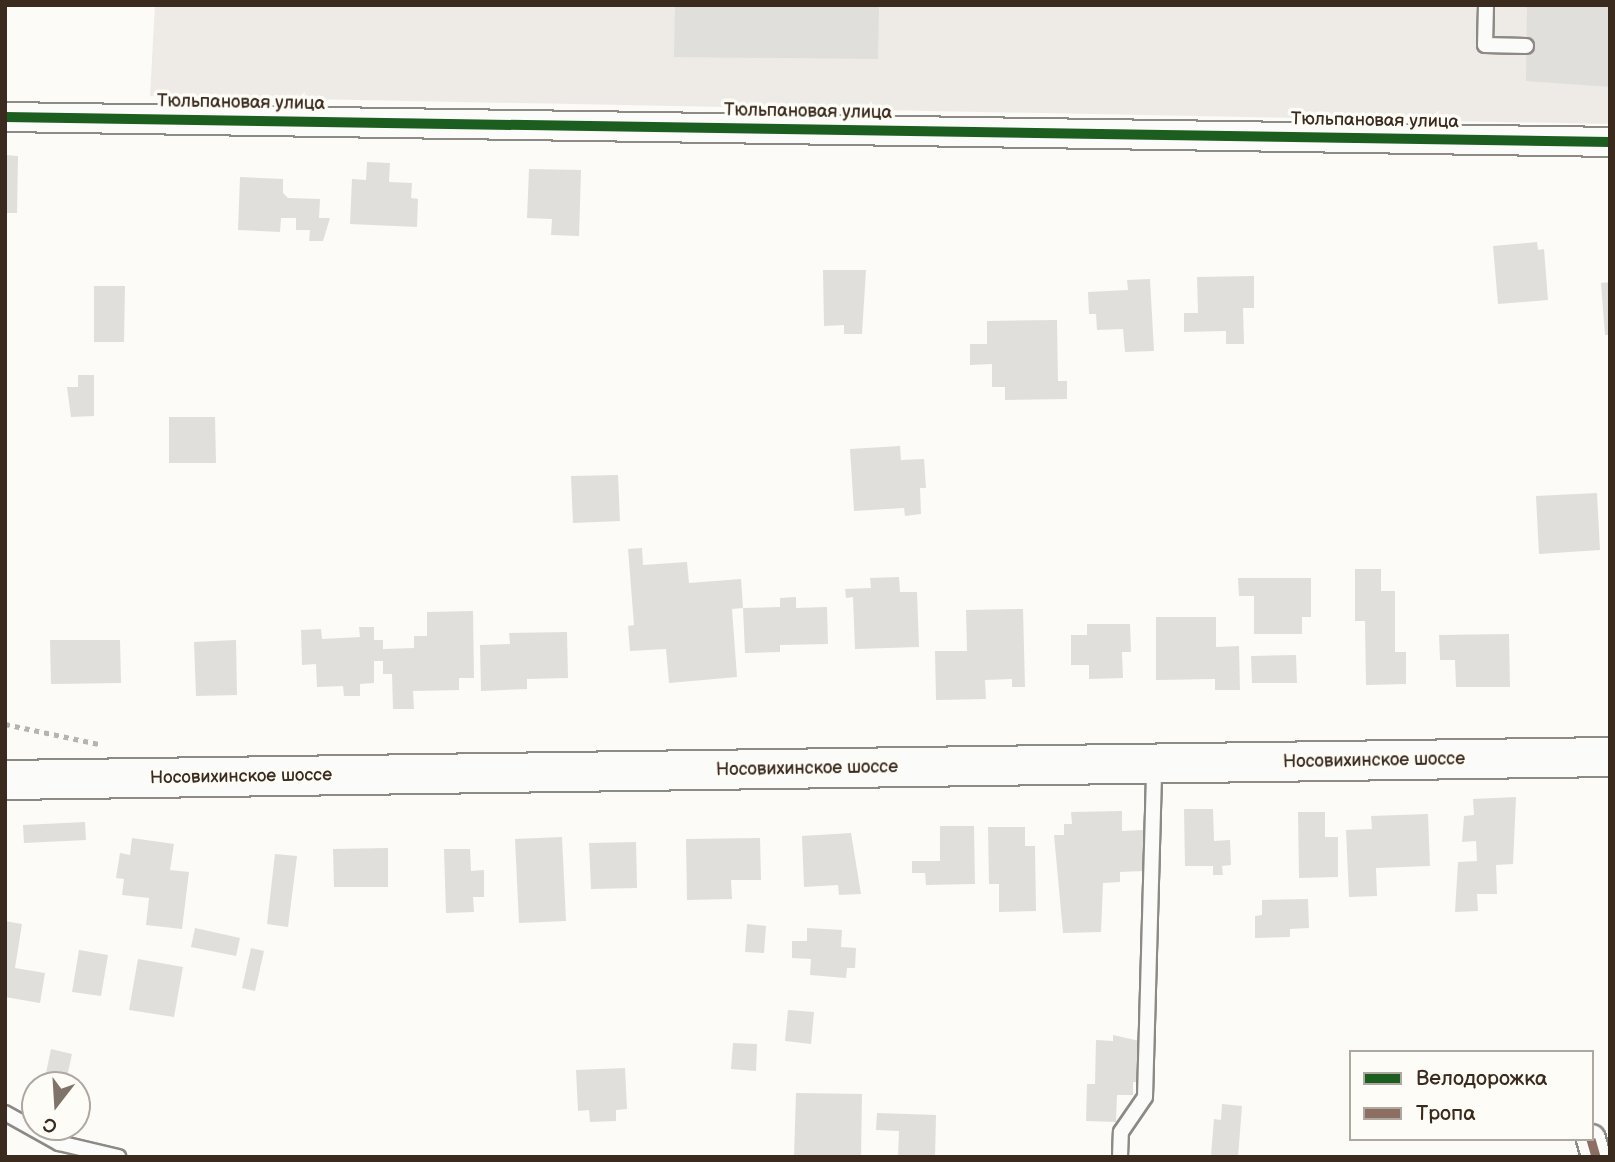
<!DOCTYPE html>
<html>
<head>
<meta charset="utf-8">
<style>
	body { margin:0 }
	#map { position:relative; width:1615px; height:1162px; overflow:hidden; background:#fcfbf8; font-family:"Balsamiq Sans",sans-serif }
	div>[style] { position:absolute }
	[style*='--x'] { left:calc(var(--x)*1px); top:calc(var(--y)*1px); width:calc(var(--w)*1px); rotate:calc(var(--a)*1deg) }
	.built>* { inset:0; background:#eeebe7 }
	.building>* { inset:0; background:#e0dfdc }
	.path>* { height:4.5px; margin-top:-2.25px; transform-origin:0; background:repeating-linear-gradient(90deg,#b6b4b1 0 5px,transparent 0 10px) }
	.roads { filter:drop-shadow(2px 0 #8d8985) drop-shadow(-2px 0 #8d8985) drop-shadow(0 2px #8d8985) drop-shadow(0 -2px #8d8985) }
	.lane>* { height:14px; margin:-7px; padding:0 7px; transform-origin:7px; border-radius:7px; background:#fbfbf9 }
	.street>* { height:28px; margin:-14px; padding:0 14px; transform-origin:14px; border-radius:14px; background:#fbfbf9 }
	.secondary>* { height:38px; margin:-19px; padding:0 19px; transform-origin:19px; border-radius:19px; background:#fbfbf9 }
	.quiet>* { height:9px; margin-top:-4.5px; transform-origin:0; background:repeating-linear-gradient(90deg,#8d6e63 0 18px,transparent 0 27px) }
	.cycleway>* { height:10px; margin:-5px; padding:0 5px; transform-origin:5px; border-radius:5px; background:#1b5e20 }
	span { translate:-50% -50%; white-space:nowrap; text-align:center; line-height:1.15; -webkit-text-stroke:7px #fdfcf7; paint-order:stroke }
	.street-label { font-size:18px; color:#3b2a1e }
	.frame { position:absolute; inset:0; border:7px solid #3b2a1e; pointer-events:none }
	.legend { position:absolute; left:1349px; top:1050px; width:245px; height:91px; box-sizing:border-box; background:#fdfcf7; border:2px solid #afa8a0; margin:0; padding:9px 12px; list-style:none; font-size:21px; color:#3b2a1e }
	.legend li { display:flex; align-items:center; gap:14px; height:35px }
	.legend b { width:35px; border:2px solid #afa8a0 }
	.north { position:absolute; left:21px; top:1071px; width:70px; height:70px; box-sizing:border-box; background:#fdfcf7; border:2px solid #afa8a0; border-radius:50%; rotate:197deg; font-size:19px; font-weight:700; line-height:28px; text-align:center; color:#3b2a1e }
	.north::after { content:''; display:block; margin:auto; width:24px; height:32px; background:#7f736a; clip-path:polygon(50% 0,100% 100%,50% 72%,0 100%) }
</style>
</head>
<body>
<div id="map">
	<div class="built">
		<div style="clip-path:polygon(155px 5px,1610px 5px,1610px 124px,150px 96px)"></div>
	</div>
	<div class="building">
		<div style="clip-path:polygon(675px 5px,879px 5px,878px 59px,674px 57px)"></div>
		<div style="clip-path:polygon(1527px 5px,1610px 5px,1610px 87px,1526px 81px)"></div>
		<div style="clip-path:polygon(5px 155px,18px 156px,17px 213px,5px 213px)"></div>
		<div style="clip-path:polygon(367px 162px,390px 163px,389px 182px,412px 183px,411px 198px,418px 199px,417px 227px,350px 224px,352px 179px,366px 180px)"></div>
		<div style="clip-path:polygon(529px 169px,581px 170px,579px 236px,551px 235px,552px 219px,527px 218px)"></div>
		<div style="clip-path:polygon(240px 177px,283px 179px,283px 193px,288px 198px,320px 199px,319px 218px,330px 218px,323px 241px,309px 241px,310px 230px,296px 230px,296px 218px,281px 218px,280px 232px,238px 230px)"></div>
		<div style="clip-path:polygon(1537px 242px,1538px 250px,1544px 249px,1548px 300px,1498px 304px,1493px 246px)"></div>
		<div style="clip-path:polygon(823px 270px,866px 270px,862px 334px,844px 334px,844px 325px,824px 326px)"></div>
		<div style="clip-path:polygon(1254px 276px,1254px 308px,1243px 308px,1244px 344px,1226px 344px,1226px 331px,1184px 332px,1184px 313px,1198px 313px,1197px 277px)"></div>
		<div style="clip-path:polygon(1150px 279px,1154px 351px,1125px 352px,1123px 329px,1097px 330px,1096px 314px,1089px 314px,1088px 292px,1128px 290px,1127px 280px)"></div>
		<div style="clip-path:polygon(1610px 282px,1610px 335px,1605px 335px,1601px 283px)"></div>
		<div style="clip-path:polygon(94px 286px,125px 286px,124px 342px,94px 342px)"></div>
		<div style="clip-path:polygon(1057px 320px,1058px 381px,1067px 381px,1067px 399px,1005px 400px,1005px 387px,992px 387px,992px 364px,970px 365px,970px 344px,987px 344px,987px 321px)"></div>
		<div style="clip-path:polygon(78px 375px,94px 375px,94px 416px,71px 417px,67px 387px,78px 387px)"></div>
		<div style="clip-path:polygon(169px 417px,215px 417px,216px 463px,169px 463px)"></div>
		<div style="clip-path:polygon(900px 446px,901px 460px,924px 459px,926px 488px,920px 488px,921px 514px,905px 516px,904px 508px,854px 511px,850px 449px)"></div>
		<div style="clip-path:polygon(618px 475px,620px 521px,573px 523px,571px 476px)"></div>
		<div style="clip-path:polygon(1597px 493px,1600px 550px,1539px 554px,1536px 496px)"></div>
		<div style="clip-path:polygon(642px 548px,643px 565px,687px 562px,689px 583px,741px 579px,743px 608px,780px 607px,780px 598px,796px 597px,796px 608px,827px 607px,828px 644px,780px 645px,780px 652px,745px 653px,743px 608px,732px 609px,737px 677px,669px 683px,666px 649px,630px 651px,628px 626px,634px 625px,628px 549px)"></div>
		<div style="clip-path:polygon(1355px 569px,1381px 569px,1381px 591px,1395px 591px,1395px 652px,1406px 652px,1406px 684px,1366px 685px,1365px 621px,1355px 621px)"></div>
		<div style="clip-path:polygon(899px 577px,900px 592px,917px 592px,919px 647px,855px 649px,853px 597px,846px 598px,845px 589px,871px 588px,870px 578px)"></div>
		<div style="clip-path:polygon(1238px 578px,1311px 578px,1311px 617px,1302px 617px,1302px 634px,1254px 634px,1254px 596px,1239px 596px)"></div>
		<div style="clip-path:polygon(1023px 609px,1025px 687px,1012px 687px,1012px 679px,985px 680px,986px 699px,936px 700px,935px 651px,967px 651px,966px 610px)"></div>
		<div style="clip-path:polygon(473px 611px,474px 678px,459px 678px,459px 690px,413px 691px,414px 709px,393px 709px,392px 674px,383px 674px,383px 661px,374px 661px,374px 683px,360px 684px,360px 696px,344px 696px,343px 686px,317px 687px,316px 664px,302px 665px,301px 630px,321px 629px,322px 639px,360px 637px,359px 627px,374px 627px,374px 640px,383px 640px,383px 649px,414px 648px,414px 636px,427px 636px,427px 612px)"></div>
		<div style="clip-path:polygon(1156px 617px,1216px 617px,1216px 647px,1239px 646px,1240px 690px,1215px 690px,1215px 679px,1156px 680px)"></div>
		<div style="clip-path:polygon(1087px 624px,1130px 624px,1131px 652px,1122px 652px,1123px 678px,1089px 679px,1089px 665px,1071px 665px,1071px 635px,1087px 635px)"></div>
		<div style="clip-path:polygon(567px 632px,568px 678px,527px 679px,527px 689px,481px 691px,480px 645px,510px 644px,509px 633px)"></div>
		<div style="clip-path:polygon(1509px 634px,1510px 687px,1456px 687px,1455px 660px,1440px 660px,1439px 635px)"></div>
		<div style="clip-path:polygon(50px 640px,120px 640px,121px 683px,51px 684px)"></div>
		<div style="clip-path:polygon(236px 640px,237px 695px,196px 696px,194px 642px)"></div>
		<div style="clip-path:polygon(1296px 655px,1297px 683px,1252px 683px,1251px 656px)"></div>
		<div style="clip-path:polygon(1516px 797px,1513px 864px,1496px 865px,1497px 894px,1477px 894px,1478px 911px,1455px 912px,1458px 862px,1477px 861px,1476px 841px,1462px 842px,1464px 816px,1474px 815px,1473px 799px)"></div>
		<div style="clip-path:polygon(1184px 809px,1213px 809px,1214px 841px,1230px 840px,1231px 865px,1222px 866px,1223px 875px,1213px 875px,1213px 866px,1185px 866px)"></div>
		<div style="clip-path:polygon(1122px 811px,1122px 831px,1143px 830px,1144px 871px,1120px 872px,1120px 882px,1103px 883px,1101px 932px,1063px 933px,1054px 835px,1064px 835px,1064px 824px,1072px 824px,1071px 812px)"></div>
		<div style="clip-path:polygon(1298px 812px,1325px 812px,1325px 837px,1338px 837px,1338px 877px,1299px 878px)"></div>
		<div style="clip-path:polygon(1428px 814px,1430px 866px,1376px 868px,1377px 896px,1349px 897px,1346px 830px,1372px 829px,1371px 816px)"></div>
		<div style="clip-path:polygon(85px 822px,86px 840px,24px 843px,23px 825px)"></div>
		<div style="clip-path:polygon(940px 826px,974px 826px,975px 884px,926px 885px,925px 873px,912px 873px,912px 861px,940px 861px)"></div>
		<div style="clip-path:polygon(988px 827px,1025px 827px,1025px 846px,1035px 846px,1036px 911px,999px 912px,999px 884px,989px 884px)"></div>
		<div style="clip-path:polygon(851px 833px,861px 894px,839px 895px,838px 885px,804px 887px,802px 836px)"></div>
		<div style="clip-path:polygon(562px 837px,566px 921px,519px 923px,515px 839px)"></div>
		<div style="clip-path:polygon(132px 838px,174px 844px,170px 870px,189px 872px,182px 929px,146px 925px,149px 898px,122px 895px,124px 879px,116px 878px,120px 853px,130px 855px)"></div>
		<div style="clip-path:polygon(760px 838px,761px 880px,731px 880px,732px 899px,687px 900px,686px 839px)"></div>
		<div style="clip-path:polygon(636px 842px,637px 888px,591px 889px,589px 843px)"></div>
		<div style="clip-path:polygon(388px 848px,388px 887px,334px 887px,333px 849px)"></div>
		<div style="clip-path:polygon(444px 849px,470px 849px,471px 871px,484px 870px,484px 897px,473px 897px,474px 912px,446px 913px)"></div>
		<div style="clip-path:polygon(275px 854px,297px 856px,288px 927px,267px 924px)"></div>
		<div style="clip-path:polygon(1308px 899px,1309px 928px,1290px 929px,1290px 937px,1255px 938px,1255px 916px,1262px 915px,1262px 900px)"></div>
		<div style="clip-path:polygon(5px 921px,22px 924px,15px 968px,45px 973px,40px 1003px,5px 997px)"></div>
		<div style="clip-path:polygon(747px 924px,766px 926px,764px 953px,745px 952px)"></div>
		<div style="clip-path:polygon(195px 928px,240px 938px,236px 956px,191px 947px)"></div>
		<div style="clip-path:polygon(807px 928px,842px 930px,841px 947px,856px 948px,855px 968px,847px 968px,846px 978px,810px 975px,811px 959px,792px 958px,792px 941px,807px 941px)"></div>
		<div style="clip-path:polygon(251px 948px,264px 951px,255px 991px,242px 988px)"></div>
		<div style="clip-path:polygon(79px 950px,108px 955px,101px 996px,72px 992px)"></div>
		<div style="clip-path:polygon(138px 959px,183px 967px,174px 1017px,129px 1010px)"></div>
		<div style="clip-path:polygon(788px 1010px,814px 1012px,811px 1044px,785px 1041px)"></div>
		<div style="clip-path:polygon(1113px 1035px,1144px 1042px,1143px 1082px,1133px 1082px,1133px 1095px,1117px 1095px,1116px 1122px,1086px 1121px,1087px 1084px,1095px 1084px,1096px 1040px,1113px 1041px)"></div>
		<div style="clip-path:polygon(733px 1043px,757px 1044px,756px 1071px,731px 1069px)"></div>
		<div style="clip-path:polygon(51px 1049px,72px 1054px,67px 1077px,46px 1073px)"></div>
		<div style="clip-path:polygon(625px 1068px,627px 1109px,616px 1110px,616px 1121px,590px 1122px,589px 1110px,578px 1111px,576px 1070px)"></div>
		<div style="clip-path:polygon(796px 1093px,862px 1094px,861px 1157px,794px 1157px)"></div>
		<div style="clip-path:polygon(1222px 1104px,1242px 1106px,1238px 1157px,1211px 1155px,1214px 1119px,1221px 1120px)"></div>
		<div style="clip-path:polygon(877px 1113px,936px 1115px,935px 1157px,898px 1157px,899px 1131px,876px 1130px)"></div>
	</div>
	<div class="path">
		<div style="--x:5;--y:724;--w:96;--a:12"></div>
	</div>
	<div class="roads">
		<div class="lane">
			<div style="--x:1486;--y:5;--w:40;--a:91.4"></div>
			<div style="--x:1485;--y:45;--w:41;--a:1.4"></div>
			<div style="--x:5;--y:1113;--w:62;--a:29.1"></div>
			<div style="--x:59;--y:1143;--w:61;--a:13.3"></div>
			<div style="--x:1120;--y:1157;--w:25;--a:-88"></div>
			<div style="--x:1121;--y:1132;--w:42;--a:-55.6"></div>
			<div style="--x:1145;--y:1097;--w:332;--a:-88.4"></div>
		</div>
		<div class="street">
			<div style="--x:5;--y:117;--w:1605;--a:0.89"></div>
			<div style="--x:1591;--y:1139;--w:19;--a:74"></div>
		</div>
		<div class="secondary">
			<div style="--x:5;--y:780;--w:1605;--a:-0.82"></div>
		</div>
	</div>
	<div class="quiet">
		<div style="--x:1591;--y:1139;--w:19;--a:74"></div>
	</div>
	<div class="cycleway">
		<div style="--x:5;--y:117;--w:1605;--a:0.89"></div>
	</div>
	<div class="street-label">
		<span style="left:241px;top:103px;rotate:1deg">Тюльпановая улица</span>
		<span style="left:808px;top:112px;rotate:1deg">Тюльпановая улица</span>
		<span style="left:1375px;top:121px;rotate:1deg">Тюльпановая улица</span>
		<span style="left:1374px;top:761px;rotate:-1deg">Носовихинское шоссе</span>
		<span style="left:807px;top:769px;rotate:-1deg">Носовихинское шоссе</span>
		<span style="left:241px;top:777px;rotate:-1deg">Носовихинское шоссе</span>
	</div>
	<div class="frame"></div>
	<ul class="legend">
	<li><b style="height:9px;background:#1b5e20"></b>Велодорожка</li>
	<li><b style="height:9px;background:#8d6e63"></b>Тропа</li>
	</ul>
	<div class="north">С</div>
</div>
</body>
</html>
